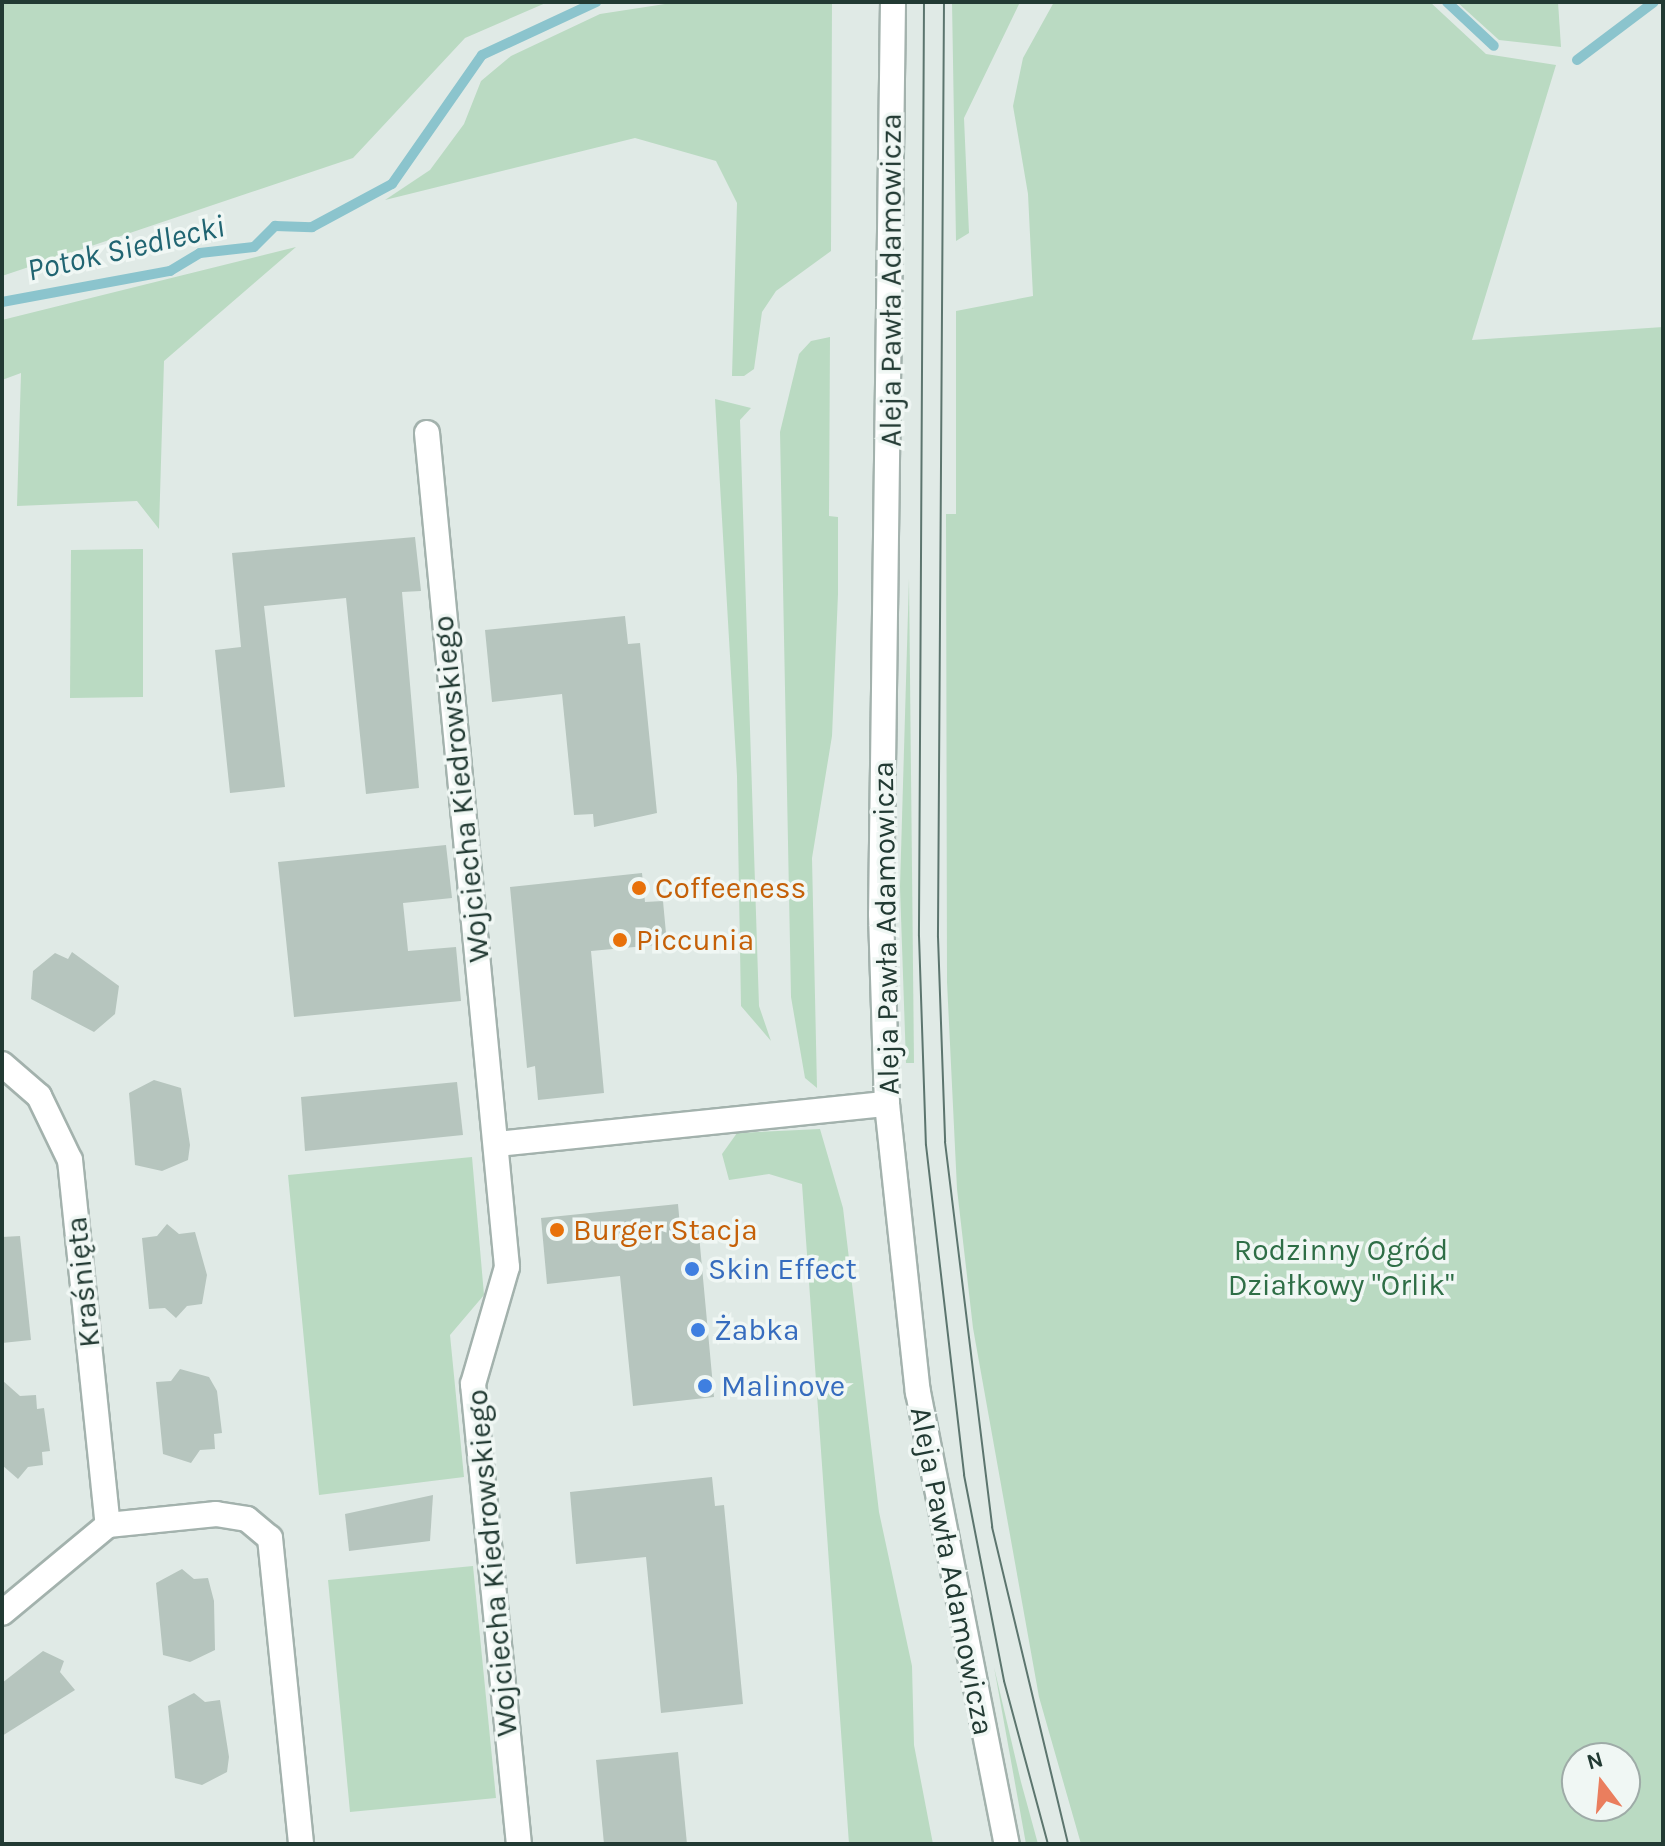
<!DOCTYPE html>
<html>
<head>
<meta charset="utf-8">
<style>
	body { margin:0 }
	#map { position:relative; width:1665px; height:1846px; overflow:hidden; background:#e0eae6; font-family:Karla,sans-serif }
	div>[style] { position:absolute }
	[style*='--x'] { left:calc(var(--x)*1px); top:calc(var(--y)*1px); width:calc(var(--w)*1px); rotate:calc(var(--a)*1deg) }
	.green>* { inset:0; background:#badac2 }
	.stream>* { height:10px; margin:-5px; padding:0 5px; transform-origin:5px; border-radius:5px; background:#8bc4cd }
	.building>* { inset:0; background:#b6c5be }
	.roads { filter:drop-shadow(2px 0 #a3b2ad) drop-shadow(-2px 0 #a3b2ad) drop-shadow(0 2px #a3b2ad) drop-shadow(0 -2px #a3b2ad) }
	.minor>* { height:24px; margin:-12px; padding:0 12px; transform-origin:12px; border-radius:12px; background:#fff }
	.secondary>* { height:24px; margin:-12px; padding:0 12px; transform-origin:12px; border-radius:12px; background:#fff }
	.tram>* { height:2px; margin:-1px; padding:0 1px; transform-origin:1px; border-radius:1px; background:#5c756e }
	.dots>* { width:22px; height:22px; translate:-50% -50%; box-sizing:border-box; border:4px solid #f0f7f4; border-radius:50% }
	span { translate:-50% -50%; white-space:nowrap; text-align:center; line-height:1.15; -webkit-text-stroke:7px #f0f7f4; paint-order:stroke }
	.street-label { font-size:30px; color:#223a33 }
	.food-label { font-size:30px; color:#c56008 }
	.left { translate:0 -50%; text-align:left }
	.park-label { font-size:30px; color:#2e6e46 }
	.shop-label { font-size:30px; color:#366cbe }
	.water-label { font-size:32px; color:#206572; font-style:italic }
	.frame { position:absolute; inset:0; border:4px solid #223a33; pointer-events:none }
	.north { position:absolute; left:1561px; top:1742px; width:80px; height:80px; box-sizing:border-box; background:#f0f7f4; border:2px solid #9eaba7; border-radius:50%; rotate:344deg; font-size:22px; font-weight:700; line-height:32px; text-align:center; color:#223a33 }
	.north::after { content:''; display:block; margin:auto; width:28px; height:36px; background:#ea7e5e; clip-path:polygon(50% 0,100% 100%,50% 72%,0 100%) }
</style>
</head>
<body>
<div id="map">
	<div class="green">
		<div style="clip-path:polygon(2px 2px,548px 2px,465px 38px,353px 158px,2px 276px)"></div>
		<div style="clip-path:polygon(678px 2px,832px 2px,831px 251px,776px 291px,762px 312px,754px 369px,744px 376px,732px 376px,737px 203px,716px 161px,635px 138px,385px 200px,430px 170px,464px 124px,481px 81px,511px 56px,600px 14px)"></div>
		<div style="clip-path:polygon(952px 2px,1020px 2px,964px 118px,969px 233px,956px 241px)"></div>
		<div style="clip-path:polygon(evenodd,1054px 2px,1430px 2px,1486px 54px,1556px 65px,1472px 340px,1663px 327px,1663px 1844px,1081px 1844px,1039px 1697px,973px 1328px,957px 1189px,947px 982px,946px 514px,956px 514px,956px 311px,1033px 296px,1028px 194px,1013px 106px,1023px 58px,1054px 2px,1577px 1758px,1625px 1758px,1625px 1806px,1577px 1806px,1577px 1758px)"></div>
		<div style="clip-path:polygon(1457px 2px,1558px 2px,1561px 47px,1499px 40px)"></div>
		<div style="clip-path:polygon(296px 247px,164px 361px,159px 529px,137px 501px,17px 506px,21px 373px,2px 380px,2px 320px)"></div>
		<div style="clip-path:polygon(830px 337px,829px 516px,838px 517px,838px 594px,832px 736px,812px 858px,817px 1088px,805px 1078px,791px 997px,780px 432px,799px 354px,811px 341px)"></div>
		<div style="clip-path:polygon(715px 399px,751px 408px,740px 420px,759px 1006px,771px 1041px,741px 1006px,737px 776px)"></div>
		<div style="clip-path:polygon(143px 549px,143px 697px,70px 698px,71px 550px)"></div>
		<div style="clip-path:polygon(909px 578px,914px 1063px,906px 1063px,900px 887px)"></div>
		<div style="clip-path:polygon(820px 1129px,843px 1208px,879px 1512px,912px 1666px,914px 1745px,933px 1844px,849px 1844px,802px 1184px,769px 1174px,729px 1180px,722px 1154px,737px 1133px)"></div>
		<div style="clip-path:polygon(472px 1157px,484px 1295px,450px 1335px,464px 1477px,319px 1495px,288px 1175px)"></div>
		<div style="clip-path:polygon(473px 1566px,496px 1798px,350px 1812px,328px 1580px)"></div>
		<div style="clip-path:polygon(994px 1667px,1021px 1782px,1038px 1844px,1026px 1844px)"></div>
	</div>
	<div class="stream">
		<div style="--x:1447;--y:2;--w:64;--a:43.1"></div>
		<div style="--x:1577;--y:60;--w:96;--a:-37"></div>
		<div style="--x:2;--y:302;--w:171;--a:-10.5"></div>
		<div style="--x:170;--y:271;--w:35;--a:-31"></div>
		<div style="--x:200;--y:253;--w:54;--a:-6.3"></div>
		<div style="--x:254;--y:247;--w:30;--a:-45"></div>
		<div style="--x:275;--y:226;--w:37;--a:2"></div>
		<div style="--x:312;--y:227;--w:91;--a:-28.3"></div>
		<div style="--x:392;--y:184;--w:157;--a:-55.1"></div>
		<div style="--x:482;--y:55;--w:126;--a:-24.9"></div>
	</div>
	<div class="building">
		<div style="clip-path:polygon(415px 537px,421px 591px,402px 592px,419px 788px,366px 794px,346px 598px,264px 606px,285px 787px,230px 793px,215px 650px,241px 647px,232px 553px)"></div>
		<div style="clip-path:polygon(625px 616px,628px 644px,640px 643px,657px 813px,594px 827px,593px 814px,574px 815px,562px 694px,492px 702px,485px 630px)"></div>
		<div style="clip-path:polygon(446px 845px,452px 898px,403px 903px,408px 951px,456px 947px,461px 1001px,294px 1017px,278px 862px)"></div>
		<div style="clip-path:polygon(642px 873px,645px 902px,663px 901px,667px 944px,591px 951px,604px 1093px,538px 1100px,535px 1066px,527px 1068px,510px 887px)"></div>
		<div style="clip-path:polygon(72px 952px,119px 986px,115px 1014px,94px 1032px,31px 999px,33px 971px,55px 953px,68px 959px)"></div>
		<div style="clip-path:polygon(154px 1080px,181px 1088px,190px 1145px,188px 1160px,162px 1171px,135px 1165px,132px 1128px,129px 1093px)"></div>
		<div style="clip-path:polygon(457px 1082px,463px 1135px,305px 1151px,301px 1097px)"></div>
		<div style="clip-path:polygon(678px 1204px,680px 1226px,698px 1224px,714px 1397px,633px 1406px,620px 1276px,547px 1284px,541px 1218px)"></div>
		<div style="clip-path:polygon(167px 1224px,179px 1234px,195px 1232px,207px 1275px,202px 1304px,187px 1306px,176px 1318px,165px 1308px,149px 1309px,142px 1238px,157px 1236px)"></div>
		<div style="clip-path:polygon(20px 1236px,31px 1340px,2px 1343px,2px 1237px)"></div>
		<div style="clip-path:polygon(180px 1369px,209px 1377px,217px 1391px,222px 1433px,214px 1434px,215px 1449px,200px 1450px,191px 1463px,163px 1454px,156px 1382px,171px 1381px)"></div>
		<div style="clip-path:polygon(2px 1380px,20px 1396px,36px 1395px,37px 1409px,44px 1408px,50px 1451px,42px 1452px,43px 1465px,28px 1467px,18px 1479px,2px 1465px)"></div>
		<div style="clip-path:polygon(712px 1477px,715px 1506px,724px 1505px,743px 1704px,661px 1713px,646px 1557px,576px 1564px,570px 1492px)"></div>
		<div style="clip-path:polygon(433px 1495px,430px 1541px,349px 1551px,345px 1514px)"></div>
		<div style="clip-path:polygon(182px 1569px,194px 1579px,208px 1578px,214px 1601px,215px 1650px,190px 1662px,163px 1655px,156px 1583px)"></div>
		<div style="clip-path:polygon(43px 1651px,64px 1661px,60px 1672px,75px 1690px,2px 1736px,2px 1683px)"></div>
		<div style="clip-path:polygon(194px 1693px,205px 1702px,220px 1700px,229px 1757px,227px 1772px,202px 1785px,175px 1778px,168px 1706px)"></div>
		<div style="clip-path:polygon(678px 1752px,687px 1844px,604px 1844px,596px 1760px)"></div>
	</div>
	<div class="roads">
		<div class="minor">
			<div style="--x:427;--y:433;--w:838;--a:84.52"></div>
			<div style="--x:507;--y:1267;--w:122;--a:106.2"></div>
			<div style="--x:473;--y:1384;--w:462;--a:84.3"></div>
			<div style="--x:2;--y:1064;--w:49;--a:40.9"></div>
			<div style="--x:39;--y:1096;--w:71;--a:64.2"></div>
			<div style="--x:70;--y:1160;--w:367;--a:84.1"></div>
			<div style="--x:497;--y:1144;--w:392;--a:-5.9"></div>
			<div style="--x:2;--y:1613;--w:138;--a:-39.7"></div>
			<div style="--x:108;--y:1525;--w:109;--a:-5.8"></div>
			<div style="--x:216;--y:1514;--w:31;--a:9"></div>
			<div style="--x:247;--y:1519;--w:30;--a:40"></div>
			<div style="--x:270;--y:1538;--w:308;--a:84.2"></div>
		</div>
		<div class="secondary">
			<div style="--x:893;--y:2;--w:912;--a:90.75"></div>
			<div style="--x:881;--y:914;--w:190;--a:88.2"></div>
			<div style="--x:887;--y:1104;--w:290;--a:83.9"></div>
			<div style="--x:918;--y:1392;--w:461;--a:78.9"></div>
		</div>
	</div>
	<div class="tram">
		<div style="--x:924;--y:2;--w:934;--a:90.31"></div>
		<div style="--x:919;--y:936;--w:209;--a:88.1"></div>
		<div style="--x:926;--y:1145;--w:332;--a:83.4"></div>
		<div style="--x:964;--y:1475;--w:210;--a:79"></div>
		<div style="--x:1004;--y:1681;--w:169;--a:74.9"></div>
		<div style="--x:944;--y:2;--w:935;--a:90.37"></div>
		<div style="--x:938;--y:937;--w:205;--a:88"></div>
		<div style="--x:945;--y:1142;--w:388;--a:83"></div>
		<div style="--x:992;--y:1527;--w:326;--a:76.5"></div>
	</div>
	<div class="dots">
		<div style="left:639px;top:888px;background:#e8710a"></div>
		<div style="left:620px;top:940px;background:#e8710a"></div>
		<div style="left:557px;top:1230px;background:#e8710a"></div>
		<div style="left:692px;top:1269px;background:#3f7fe0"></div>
		<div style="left:698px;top:1330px;background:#3f7fe0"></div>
		<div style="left:705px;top:1386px;background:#3f7fe0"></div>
	</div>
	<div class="street-label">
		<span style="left:891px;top:280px;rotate:-90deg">Aleja Pawła Adamowicza</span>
		<span style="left:461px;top:789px;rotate:-96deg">Wojciecha Kiedrowskiego</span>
		<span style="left:886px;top:928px;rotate:-91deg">Aleja Pawła Adamowicza</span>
		<span style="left:83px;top:1282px;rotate:-96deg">Kraśnięta</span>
		<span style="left:492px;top:1563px;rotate:-95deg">Wojciecha Kiedrowskiego</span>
		<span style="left:952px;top:1571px;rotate:79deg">Aleja Pawła Adamowicza</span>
	</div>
	<div class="food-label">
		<span class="left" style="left:655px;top:888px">Coffeeness</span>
		<span class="left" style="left:636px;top:940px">Piccunia</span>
		<span class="left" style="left:573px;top:1230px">Burger Stacja</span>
	</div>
	<div class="park-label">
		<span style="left:1341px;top:1267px">Rodzinny Ogród<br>Działkowy "Orlik"</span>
	</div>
	<div class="shop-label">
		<span class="left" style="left:708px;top:1269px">Skin Effect</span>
		<span class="left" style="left:714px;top:1330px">Żabka</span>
		<span class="left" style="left:721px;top:1386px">Malinove</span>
	</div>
	<div class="water-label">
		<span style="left:126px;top:249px;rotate:-13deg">Potok Siedlecki</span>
	</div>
	<div class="frame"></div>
	<div class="north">N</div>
</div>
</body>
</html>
